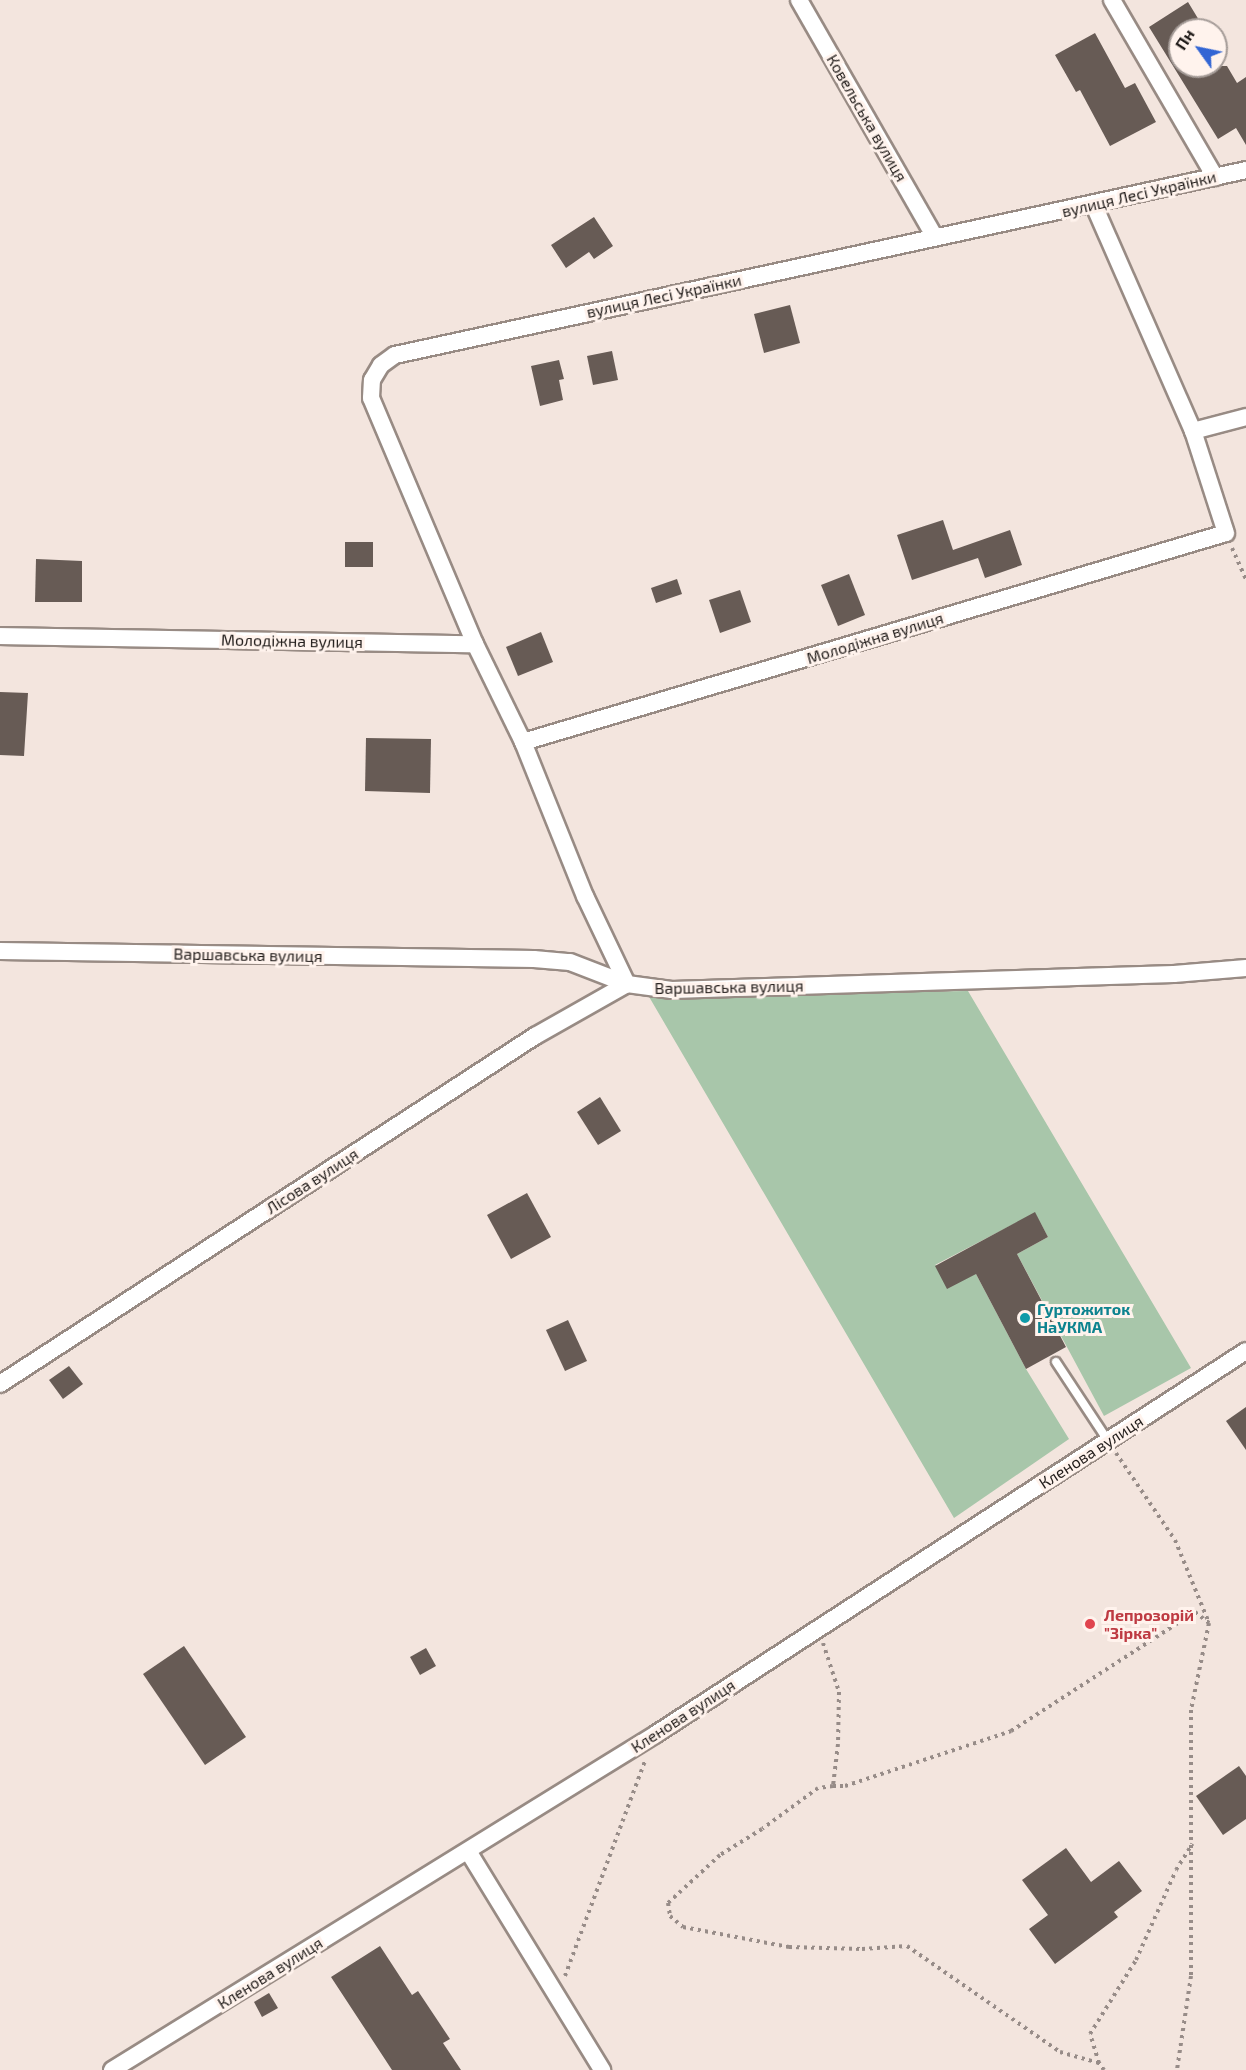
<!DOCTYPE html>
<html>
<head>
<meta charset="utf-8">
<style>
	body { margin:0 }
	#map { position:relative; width:1246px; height:2070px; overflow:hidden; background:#f3e5de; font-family:"Exo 2",sans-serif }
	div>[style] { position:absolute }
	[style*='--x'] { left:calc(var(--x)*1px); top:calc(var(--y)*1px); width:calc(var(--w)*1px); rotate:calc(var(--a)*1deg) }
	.green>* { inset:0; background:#a8c6aa }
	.building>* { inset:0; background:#675b55 }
	.path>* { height:4px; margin-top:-2px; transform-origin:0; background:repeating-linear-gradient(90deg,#978c88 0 3px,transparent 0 7.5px) }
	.roads { filter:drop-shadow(2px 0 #988b84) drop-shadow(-2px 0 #988b84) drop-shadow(0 2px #988b84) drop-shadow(0 -2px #988b84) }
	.service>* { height:8px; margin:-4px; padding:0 4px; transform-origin:4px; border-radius:4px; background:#fff }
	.minor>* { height:16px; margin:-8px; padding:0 8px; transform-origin:8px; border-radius:8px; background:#fff }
	.dots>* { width:16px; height:16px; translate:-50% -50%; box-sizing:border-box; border:3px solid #fff3ed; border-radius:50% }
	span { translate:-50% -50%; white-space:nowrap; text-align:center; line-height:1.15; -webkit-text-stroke:6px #fff3ed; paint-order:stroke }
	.street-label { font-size:16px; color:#211c1a }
	.culture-label { font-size:16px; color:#0d838f; font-weight:700 }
	.left { translate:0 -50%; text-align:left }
	.health-label { font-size:16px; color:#be3a42; font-weight:700 }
	.north { position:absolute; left:1168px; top:18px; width:60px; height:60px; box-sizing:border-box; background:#fff3ed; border:2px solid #a69d99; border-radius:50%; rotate:303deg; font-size:16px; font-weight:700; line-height:24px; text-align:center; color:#211c1a }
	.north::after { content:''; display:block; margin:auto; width:21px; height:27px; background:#3265d4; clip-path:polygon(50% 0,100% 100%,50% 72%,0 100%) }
</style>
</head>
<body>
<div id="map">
	<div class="green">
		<div style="clip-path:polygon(968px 991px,1191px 1368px,1104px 1416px,1017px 1254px,1048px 1237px,1035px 1213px,935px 1265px,976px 1274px,1026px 1369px,1069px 1439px,954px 1518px,648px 995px)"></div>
	</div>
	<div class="building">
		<div style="clip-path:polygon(1188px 2px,1205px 30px,1180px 30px,1180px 66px,1227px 66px,1237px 83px,1246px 77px,1246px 145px,1236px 128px,1218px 139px,1149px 27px)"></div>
		<div style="clip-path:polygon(1095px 33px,1125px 88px,1135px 83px,1156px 122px,1110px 146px,1080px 90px,1076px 92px,1055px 55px)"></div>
		<div style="clip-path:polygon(594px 217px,613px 246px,594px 259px,589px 252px,566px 268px,551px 245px)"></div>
		<div style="clip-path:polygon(790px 305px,800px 343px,764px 353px,754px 314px)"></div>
		<div style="clip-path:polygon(612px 351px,618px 380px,593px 385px,587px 356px)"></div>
		<div style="clip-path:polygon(559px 360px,564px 379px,559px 380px,563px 400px,540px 406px,531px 366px)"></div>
		<div style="clip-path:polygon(943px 520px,953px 550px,1010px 530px,1022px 565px,985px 578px,978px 558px,912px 580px,897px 535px)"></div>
		<div style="clip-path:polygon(345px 542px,373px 542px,373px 567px,345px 567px)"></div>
		<div style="clip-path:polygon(36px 559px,82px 561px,82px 602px,35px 602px)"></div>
		<div style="clip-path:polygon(849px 574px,865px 615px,838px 626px,821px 585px)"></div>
		<div style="clip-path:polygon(677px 579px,682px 594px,656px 603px,651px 588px)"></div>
		<div style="clip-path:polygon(740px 590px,751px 622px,720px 633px,709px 600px)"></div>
		<div style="clip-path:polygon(541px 632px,553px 662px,518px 676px,506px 647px)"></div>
		<div style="clip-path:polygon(0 692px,28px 693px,24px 756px,0 755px)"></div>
		<div style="clip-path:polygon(366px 738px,431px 739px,430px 793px,365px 791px)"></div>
		<div style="clip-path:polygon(600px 1097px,621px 1131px,598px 1145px,577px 1112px)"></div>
		<div style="clip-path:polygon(527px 1193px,551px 1237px,511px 1259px,487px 1215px)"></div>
		<div style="clip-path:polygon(1035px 1212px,1048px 1237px,1017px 1254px,1066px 1347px,1026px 1369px,976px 1274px,947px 1289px,935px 1266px)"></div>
		<div style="clip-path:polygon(568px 1320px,587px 1361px,565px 1371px,546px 1330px)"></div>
		<div style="clip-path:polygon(69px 1366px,83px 1384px,63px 1399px,49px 1380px)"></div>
		<div style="clip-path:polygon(1246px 1407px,1246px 1450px,1226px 1421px)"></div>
		<div style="clip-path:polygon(184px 1646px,246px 1737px,205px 1765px,143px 1674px)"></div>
		<div style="clip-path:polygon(426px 1648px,436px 1666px,420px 1675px,410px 1657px)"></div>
		<div style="clip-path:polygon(1239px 1766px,1246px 1776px,1246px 1819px,1223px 1835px,1196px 1796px)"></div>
		<div style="clip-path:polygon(1066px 1848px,1091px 1882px,1119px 1861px,1142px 1891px,1114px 1912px,1118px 1917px,1055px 1964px,1029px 1929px,1048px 1915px,1022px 1880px)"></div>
		<div style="clip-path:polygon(380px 1946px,412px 1995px,418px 1991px,450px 2039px,443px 2043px,461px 2070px,392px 2070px,331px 1977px)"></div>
		<div style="clip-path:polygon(269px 1993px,278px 2008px,262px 2017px,254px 2002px)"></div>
	</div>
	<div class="path">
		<div style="--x:1232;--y:548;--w:35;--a:66"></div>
		<div style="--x:1116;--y:1453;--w:105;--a:55.9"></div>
		<div style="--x:1175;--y:1540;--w:90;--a:67.7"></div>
		<div style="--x:1209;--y:1623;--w:89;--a:101.7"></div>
		<div style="--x:1191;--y:1710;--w:266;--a:90"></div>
		<div style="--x:1191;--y:1976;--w:95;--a:98.5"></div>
		<div style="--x:823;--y:1643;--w:52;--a:71.9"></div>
		<div style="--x:839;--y:1692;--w:52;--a:91.1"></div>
		<div style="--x:838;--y:1744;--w:42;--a:96.8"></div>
		<div style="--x:833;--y:1786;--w:12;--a:0"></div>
		<div style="--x:845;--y:1786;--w:175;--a:-18.3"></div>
		<div style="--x:1011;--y:1731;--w:219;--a:-32.9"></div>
		<div style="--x:1195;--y:1612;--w:18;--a:38"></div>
		<div style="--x:833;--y:1786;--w:15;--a:172"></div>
		<div style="--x:818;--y:1788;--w:69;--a:143.8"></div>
		<div style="--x:762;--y:1829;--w:49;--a:148.2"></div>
		<div style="--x:720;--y:1855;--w:71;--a:137.3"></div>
		<div style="--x:668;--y:1903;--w:13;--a:81"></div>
		<div style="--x:670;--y:1916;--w:17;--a:40"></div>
		<div style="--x:683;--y:1927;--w:108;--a:10.7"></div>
		<div style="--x:789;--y:1947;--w:73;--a:1.6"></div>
		<div style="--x:862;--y:1949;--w:45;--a:-3.8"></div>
		<div style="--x:907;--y:1946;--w:186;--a:34.7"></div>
		<div style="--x:1060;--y:2052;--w:41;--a:15.8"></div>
		<div style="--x:565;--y:1976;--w:229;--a:-69.6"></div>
		<div style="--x:1104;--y:2070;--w:9;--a:-126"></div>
		<div style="--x:1099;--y:2063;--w:30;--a:-107"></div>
		<div style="--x:1090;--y:2034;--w:87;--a:-58.1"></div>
		<div style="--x:1136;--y:1960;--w:98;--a:-66"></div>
		<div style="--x:1176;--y:1870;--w:31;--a:-58"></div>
	</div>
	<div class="roads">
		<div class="service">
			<div style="--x:1056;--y:1362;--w:95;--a:56.6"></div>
		</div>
		<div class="minor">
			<div style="--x:799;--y:0;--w:273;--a:60.2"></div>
			<div style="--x:1112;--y:0;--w:205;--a:59.8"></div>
			<div style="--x:1193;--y:431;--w:55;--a:-14.8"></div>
			<div style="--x:0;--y:636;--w:475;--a:1"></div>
			<div style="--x:475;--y:644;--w:109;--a:63.9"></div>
			<div style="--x:523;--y:742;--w:166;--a:68.1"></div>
			<div style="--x:585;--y:896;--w:98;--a:64.5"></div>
			<div style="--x:627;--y:984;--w:106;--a:150.5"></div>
			<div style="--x:535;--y:1036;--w:638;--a:146.96"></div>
			<div style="--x:475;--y:644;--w:267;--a:-112.9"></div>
			<div style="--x:371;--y:398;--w:18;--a:-87"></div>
			<div style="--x:372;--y:380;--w:17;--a:-59"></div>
			<div style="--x:381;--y:365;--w:17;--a:-36"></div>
			<div style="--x:395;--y:355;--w:871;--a:-12.26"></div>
			<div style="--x:523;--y:742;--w:733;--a:-16.56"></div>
			<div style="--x:1226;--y:533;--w:107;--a:-107.9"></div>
			<div style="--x:1193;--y:431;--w:247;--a:-113.7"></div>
			<div style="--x:0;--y:951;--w:534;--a:0.86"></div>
			<div style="--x:534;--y:959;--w:36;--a:5"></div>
			<div style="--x:570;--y:962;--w:61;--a:21.1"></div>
			<div style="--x:627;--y:984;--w:45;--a:7.6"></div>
			<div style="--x:672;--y:990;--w:502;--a:-1.83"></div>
			<div style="--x:1174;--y:974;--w:72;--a:-4.8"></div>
			<div style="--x:468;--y:1851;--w:257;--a:58.5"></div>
			<div style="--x:112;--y:2070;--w:639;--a:-31.7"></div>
			<div style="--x:656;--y:1734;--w:703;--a:-32.99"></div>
		</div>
	</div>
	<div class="dots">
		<div style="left:1025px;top:1318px;background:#0f9aa8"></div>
		<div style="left:1090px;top:1624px;background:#e0444e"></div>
	</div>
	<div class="street-label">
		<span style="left:867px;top:118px;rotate:60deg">Ковельська вулиця</span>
		<span style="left:1139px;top:194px;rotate:-13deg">вулиця Лесі Українки</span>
		<span style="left:664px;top:296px;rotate:-12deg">вулиця Лесі Українки</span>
		<span style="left:875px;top:638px;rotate:-17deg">Молодіжна вулиця</span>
		<span style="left:292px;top:641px;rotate:1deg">Молодіжна вулиця</span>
		<span style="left:248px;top:955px;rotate:1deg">Варшавська вулиця</span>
		<span style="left:729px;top:987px;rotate:-1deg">Варшавська вулиця</span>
		<span style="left:312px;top:1181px;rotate:-33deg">Лісова вулиця</span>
		<span style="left:1091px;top:1452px;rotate:-33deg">Кленова вулиця</span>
		<span style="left:683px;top:1716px;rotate:-33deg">Кленова вулиця</span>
		<span style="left:270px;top:1973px;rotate:-32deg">Кленова вулиця</span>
	</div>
	<div class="culture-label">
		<span class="left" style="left:1037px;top:1318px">Гуртожиток<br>НаУКМА</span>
	</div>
	<div class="health-label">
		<span class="left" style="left:1104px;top:1624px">Лепрозорій<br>"Зірка"</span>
	</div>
	<div class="north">Пн</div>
</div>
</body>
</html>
